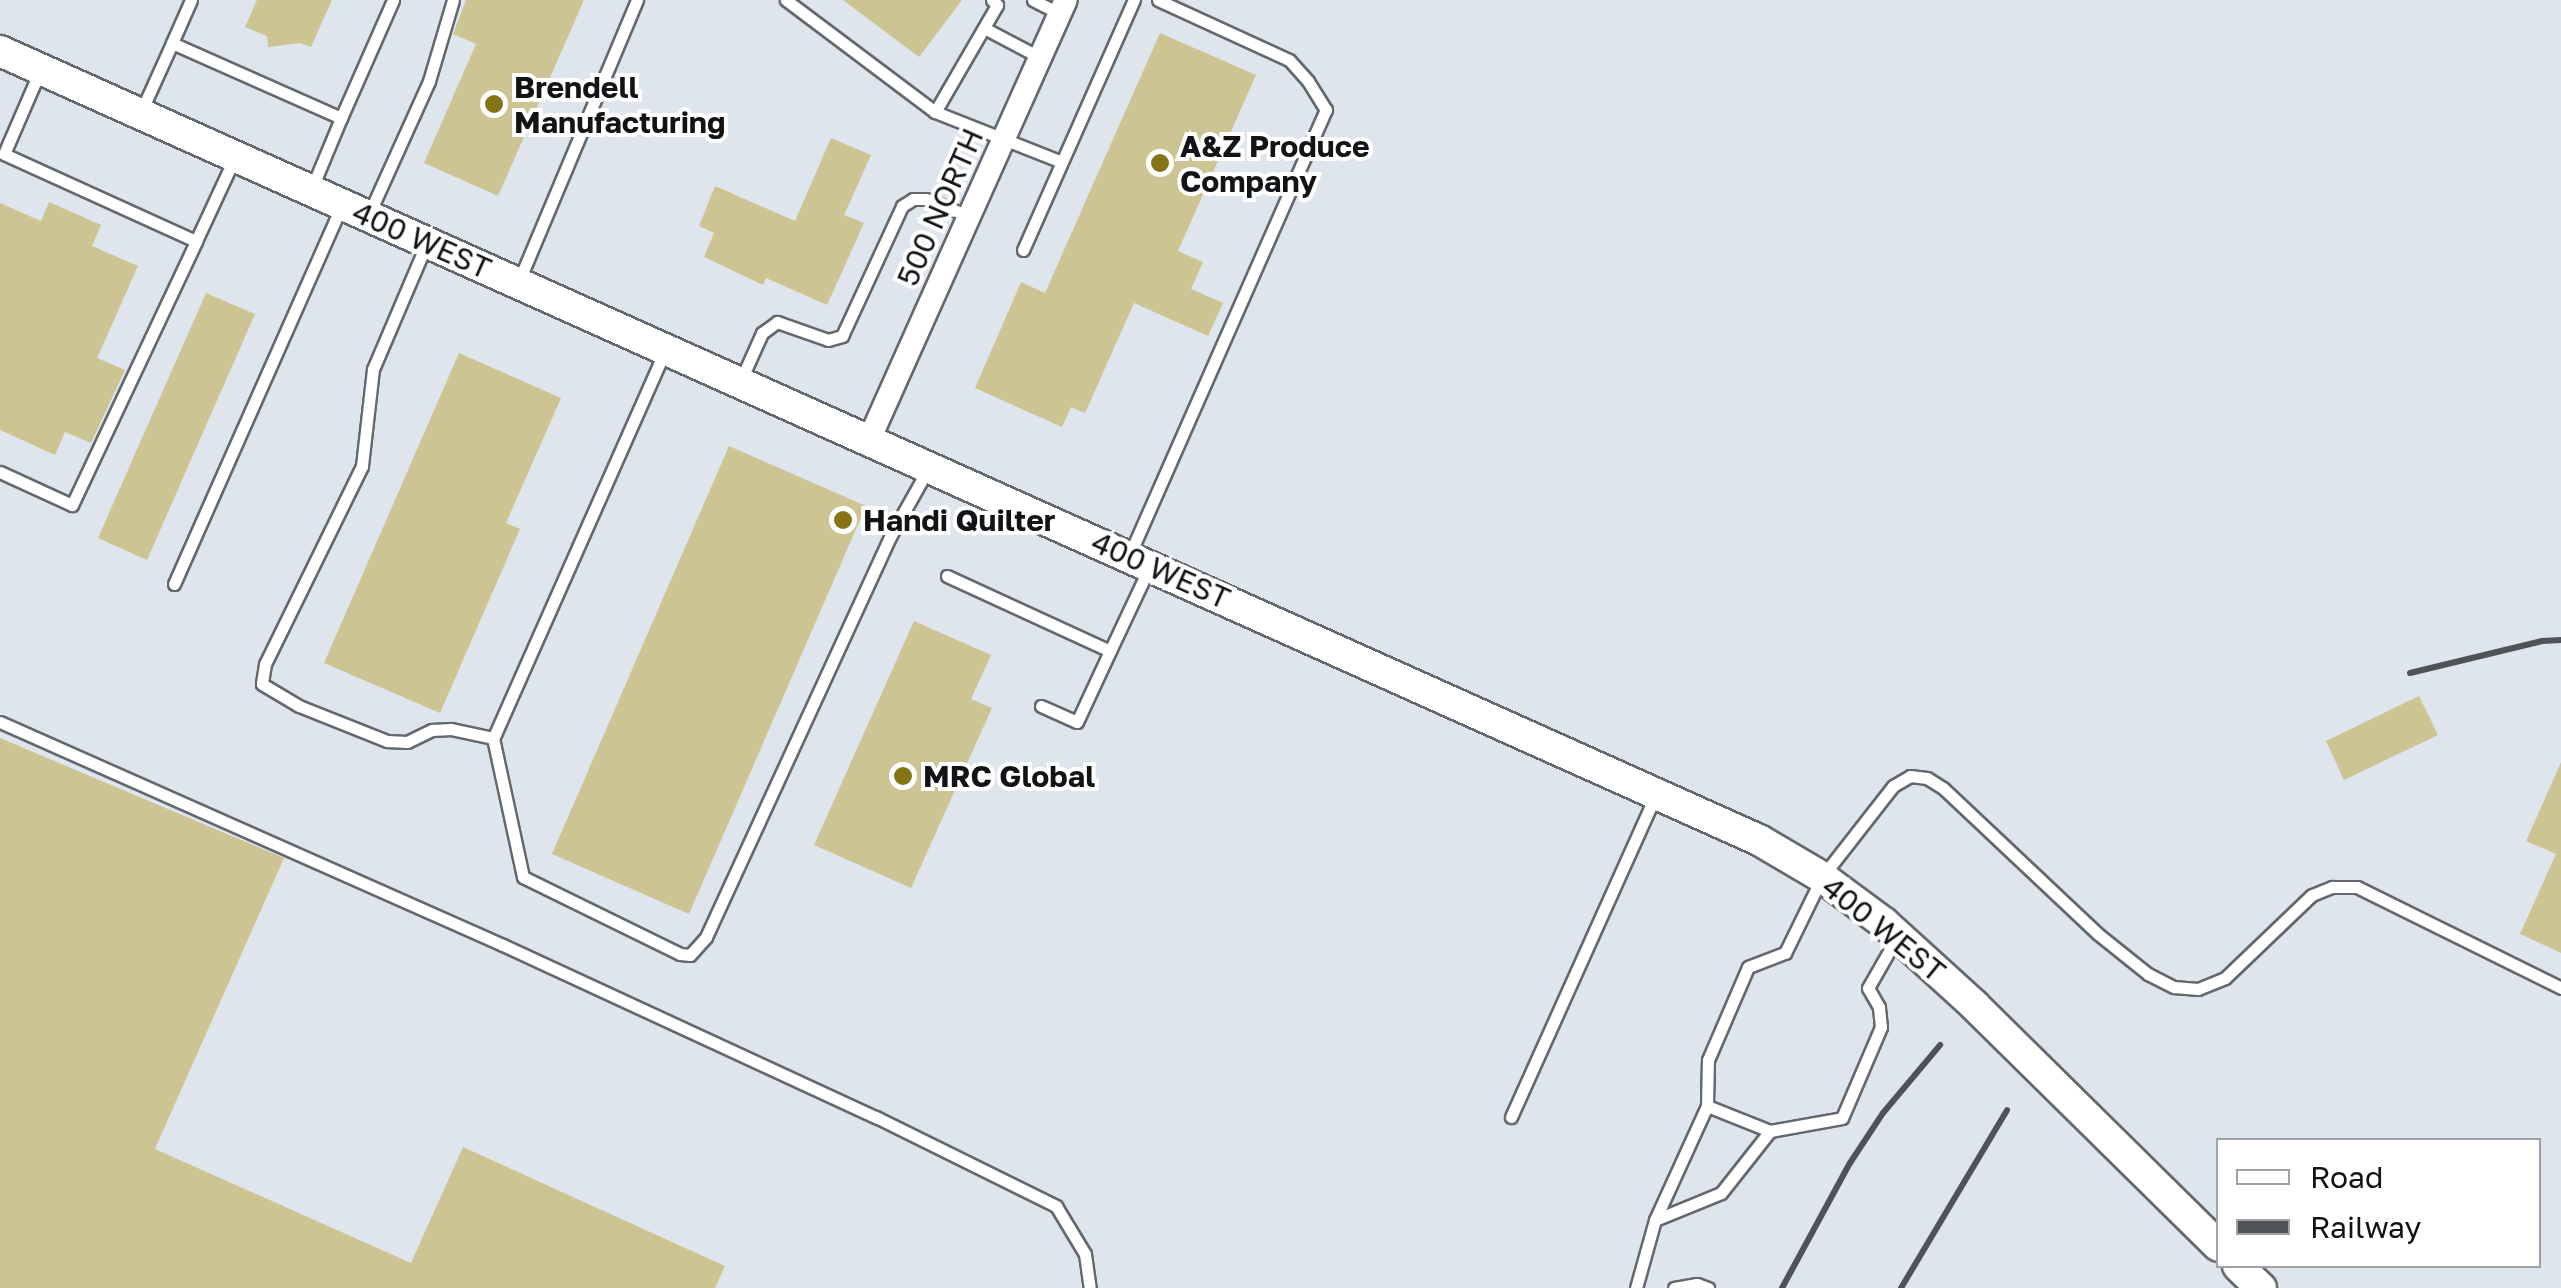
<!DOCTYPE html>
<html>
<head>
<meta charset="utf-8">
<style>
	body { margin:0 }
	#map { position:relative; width:2561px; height:1288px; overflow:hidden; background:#dfe5ec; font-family:"Golos Text",sans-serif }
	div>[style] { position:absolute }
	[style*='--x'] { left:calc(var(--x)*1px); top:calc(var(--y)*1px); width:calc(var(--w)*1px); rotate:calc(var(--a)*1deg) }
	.building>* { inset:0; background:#cdc493 }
	.roads { filter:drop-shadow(2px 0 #63686e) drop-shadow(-2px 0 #63686e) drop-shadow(0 2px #63686e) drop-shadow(0 -2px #63686e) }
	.lane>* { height:11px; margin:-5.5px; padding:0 5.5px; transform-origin:5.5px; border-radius:5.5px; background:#fff }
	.street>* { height:22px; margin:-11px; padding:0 11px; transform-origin:11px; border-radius:11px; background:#fff }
	.secondary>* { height:30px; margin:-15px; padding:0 15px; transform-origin:15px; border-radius:15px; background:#fff }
	.rail>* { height:6px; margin:-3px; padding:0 3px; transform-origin:3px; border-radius:3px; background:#4f5256 }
	.dots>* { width:28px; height:28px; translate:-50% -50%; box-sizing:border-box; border:5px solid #fff; border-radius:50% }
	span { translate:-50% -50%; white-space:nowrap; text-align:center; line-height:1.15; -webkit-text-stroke:8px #fff; paint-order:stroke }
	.poi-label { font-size:30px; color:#111316; font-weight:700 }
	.left { translate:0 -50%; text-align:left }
	.street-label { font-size:30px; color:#111316 }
	.legend { position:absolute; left:2216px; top:1138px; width:325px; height:130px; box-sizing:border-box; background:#fff; border:2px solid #a0a1a2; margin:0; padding:12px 18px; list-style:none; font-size:30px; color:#111316 }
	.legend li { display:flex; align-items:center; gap:20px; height:50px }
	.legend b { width:50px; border:2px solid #a0a1a2 }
</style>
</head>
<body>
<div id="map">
	<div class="building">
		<div style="clip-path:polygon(257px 0,332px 0,311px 47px,300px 43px,268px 47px,267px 36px,245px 27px)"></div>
		<div style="clip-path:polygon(466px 0,584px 0,498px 196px,424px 163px,476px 44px,453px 34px)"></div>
		<div style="clip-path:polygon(843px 0,962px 0,919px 57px)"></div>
		<div style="clip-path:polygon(1160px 33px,1256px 75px,1178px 251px,1203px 262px,1191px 289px,1223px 303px,1208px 336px,1134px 303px,1085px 413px,1071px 407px,1062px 427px,975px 388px,1021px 282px,1045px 293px)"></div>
		<div style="clip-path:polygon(831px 138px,871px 155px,844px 215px,864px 223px,827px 305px,766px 278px,763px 285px,704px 257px,714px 233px,699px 226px,715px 186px,795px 221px)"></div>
		<div style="clip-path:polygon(49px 202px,101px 225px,92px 246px,138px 266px,97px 358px,125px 370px,91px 443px,65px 432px,55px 455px,0 430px,0 203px,41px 221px)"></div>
		<div style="clip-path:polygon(206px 293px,255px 314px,147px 560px,98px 538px)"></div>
		<div style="clip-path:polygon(459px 353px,561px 398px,506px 523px,520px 529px,440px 713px,324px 663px)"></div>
		<div style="clip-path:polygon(729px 446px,866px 506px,689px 914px,552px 854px)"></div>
		<div style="clip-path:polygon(914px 621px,991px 655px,971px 699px,992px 708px,911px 888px,814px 845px)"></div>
		<div style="clip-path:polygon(2419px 696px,2438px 735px,2344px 780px,2326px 741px)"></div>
		<div style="clip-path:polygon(0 738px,284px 858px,155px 1149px,411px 1263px,463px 1147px,725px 1266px,715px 1288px,0 1288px)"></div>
		<div style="clip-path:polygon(2561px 762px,2561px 953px,2520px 934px,2556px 854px,2526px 841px)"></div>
	</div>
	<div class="roads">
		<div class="lane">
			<div style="--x:786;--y:0;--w:186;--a:36.9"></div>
			<div style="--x:935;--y:112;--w:136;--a:21.5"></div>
			<div style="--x:1033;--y:0;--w:30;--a:27"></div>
			<div style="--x:984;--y:28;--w:62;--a:27.8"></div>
			<div style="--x:172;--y:43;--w:47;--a:-66.2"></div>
			<div style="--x:39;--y:73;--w:88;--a:113.4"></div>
			<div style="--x:4;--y:154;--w:211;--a:24.4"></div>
			<div style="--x:196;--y:241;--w:93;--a:-65.1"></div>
			<div style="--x:935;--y:112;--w:124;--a:-59.9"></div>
			<div style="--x:997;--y:5;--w:7;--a:-135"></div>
			<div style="--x:140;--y:114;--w:78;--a:-65.7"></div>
			<div style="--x:172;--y:43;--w:185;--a:23.9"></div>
			<div style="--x:341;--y:118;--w:78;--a:112.6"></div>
			<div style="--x:341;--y:118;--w:129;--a:-66.2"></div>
			<div style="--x:369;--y:214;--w:146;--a:-65.7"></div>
			<div style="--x:429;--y:81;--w:84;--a:-73.5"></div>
			<div style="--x:426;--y:245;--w:135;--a:113.1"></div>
			<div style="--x:373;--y:369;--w:98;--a:96.5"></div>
			<div style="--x:362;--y:466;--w:220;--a:116.1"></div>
			<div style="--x:265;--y:664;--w:20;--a:99"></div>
			<div style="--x:262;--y:684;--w:43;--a:30.7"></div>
			<div style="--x:299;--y:706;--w:95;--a:21.7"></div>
			<div style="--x:387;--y:741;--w:20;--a:3"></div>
			<div style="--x:407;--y:742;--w:28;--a:-26"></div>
			<div style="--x:432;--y:730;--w:19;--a:-3"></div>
			<div style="--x:451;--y:729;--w:43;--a:12.1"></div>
			<div style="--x:1023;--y:250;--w:274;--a:-66.1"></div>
			<div style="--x:518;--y:283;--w:307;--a:-67.2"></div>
			<div style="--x:664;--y:353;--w:421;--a:113.9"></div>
			<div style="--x:493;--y:738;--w:142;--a:77.8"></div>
			<div style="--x:523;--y:877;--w:175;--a:26.1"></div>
			<div style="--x:680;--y:954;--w:10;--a:6"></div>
			<div style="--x:690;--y:955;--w:24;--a:-48"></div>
			<div style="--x:706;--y:937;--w:443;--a:-65.3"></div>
			<div style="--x:891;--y:535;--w:76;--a:-60.7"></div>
			<div style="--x:740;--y:382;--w:54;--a:-65.8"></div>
			<div style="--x:762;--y:333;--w:19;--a:-36"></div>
			<div style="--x:777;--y:322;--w:54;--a:19.4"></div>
			<div style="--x:828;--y:340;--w:15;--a:-16"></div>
			<div style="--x:842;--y:336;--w:143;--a:-65.2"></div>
			<div style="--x:902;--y:206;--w:13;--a:-32"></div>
			<div style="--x:913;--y:199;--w:13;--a:0"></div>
			<div style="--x:926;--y:199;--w:46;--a:21.6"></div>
			<div style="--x:0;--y:472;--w:79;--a:24.6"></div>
			<div style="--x:72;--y:505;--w:292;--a:-64.8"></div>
			<div style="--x:1129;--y:556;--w:488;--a:-66.2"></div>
			<div style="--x:1326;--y:110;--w:34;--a:-122"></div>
			<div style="--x:1308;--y:81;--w:28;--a:-132"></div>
			<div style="--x:1289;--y:60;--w:144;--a:-155.4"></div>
			<div style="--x:947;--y:576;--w:179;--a:24.7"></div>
			<div style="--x:1110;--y:651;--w:92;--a:-64.8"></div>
			<div style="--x:174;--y:584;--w:411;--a:-66.1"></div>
			<div style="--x:1041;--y:706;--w:39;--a:24"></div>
			<div style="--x:1077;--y:722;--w:78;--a:-65.1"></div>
			<div style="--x:0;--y:722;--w:550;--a:23.91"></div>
			<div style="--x:503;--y:945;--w:411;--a:24.8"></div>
			<div style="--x:876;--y:1117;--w:201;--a:26.3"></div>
			<div style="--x:1056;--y:1206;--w:56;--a:58.9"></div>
			<div style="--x:1085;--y:1254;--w:34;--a:82"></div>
			<div style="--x:1707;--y:1106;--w:68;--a:21.6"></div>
			<div style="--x:1511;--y:1117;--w:353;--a:-65.8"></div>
			<div style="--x:1655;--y:1220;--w:71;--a:-22.2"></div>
			<div style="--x:1721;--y:1193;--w:79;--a:-51.7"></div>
			<div style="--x:1770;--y:1131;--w:73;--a:-10.2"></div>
			<div style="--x:1842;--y:1118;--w:99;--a:-66.8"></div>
			<div style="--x:1881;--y:1027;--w:20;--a:-96"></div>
			<div style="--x:1879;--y:1007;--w:22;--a:-120"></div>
			<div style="--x:1868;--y:988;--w:56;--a:-60.3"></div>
			<div style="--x:1636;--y:1288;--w:71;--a:-74.4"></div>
			<div style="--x:1655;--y:1220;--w:125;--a:-65.5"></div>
			<div style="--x:1707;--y:1106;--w:46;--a:-88.8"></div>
			<div style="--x:1708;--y:1060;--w:101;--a:-66.7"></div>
			<div style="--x:1748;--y:967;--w:40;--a:-21"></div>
			<div style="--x:1785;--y:953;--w:85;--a:-64"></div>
			<div style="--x:1822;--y:877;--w:115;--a:-52"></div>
			<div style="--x:1893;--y:786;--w:20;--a:-30"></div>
			<div style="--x:1910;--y:776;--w:17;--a:7"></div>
			<div style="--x:1927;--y:778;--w:19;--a:32"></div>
			<div style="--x:1943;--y:788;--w:213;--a:43.3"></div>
			<div style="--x:2098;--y:934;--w:64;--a:38.7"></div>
			<div style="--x:2148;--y:974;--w:29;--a:27"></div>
			<div style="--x:2174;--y:987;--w:24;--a:5"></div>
			<div style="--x:2198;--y:989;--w:29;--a:-22"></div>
			<div style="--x:2225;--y:978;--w:120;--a:-43.7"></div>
			<div style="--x:2312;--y:895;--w:22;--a:-22"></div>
			<div style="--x:2332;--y:887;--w:25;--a:0"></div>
			<div style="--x:2357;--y:887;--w:228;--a:26.3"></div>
			<div style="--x:1674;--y:1288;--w:23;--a:-10"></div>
			<div style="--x:1697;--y:1284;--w:12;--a:20"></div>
		</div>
		<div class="street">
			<div style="--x:869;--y:440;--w:482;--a:-65.9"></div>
		</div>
		<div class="secondary">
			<div style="--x:0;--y:51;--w:1928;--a:24.16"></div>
			<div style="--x:1759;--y:840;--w:73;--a:30.4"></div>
			<div style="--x:1822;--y:877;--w:77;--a:36.6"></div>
			<div style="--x:1884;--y:923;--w:122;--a:42.3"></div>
			<div style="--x:1974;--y:1005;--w:343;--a:44.6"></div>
			<div style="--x:2238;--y:1266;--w:32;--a:44"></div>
		</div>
	</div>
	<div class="rail">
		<div style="--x:2410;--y:673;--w:136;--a:-13.6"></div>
		<div style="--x:2542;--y:641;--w:19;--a:-3"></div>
		<div style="--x:1782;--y:1288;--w:142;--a:-61.5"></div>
		<div style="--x:1850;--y:1163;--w:60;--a:-56.6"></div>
		<div style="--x:1883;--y:1113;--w:89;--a:-50"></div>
		<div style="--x:1901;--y:1288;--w:207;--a:-59.2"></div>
	</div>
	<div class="dots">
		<div style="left:494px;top:104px;background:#847416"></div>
		<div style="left:1160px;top:163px;background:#847416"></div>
		<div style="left:843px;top:520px;background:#847416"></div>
		<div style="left:903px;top:776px;background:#847416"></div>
	</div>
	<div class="poi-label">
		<span class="left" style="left:514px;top:104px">Brendell<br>Manufacturing</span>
		<span class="left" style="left:1180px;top:163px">A&amp;Z Produce<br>Company</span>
		<span class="left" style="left:863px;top:520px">Handi Quilter</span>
		<span class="left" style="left:923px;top:776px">MRC Global</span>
	</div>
	<div class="street-label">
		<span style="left:940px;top:207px;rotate:-66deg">500 NORTH</span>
		<span style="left:422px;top:240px;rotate:24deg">400 WEST</span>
		<span style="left:1161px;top:570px;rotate:24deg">400 WEST</span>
		<span style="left:1884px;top:929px;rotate:39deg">400 WEST</span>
	</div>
	<ul class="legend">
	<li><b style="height:12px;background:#fff"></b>Road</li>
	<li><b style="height:12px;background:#4f5256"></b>Railway</li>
	</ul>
</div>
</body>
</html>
